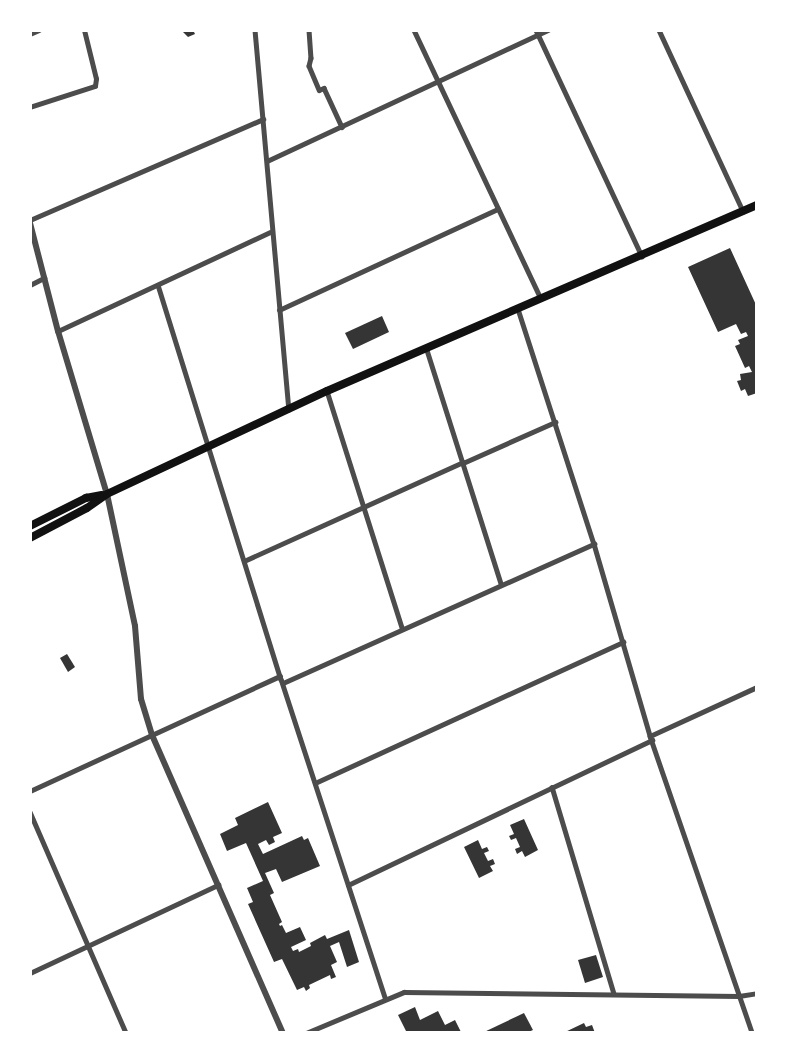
<!DOCTYPE html>
<html>
<head>
<meta charset="utf-8">
<style>
	body { margin:0 }
	#map { position:relative; width:787px; height:1063px; overflow:hidden; background:#fff; font-family:Raleway,sans-serif }
	div>[style] { position:absolute }
	[style*='--x'] { left:calc(var(--x)*1px); top:calc(var(--y)*1px); width:calc(var(--w)*1px); rotate:calc(var(--a)*1deg) }
	.building>* { inset:0; background:#353535 }
	.minor>* { height:4.5px; margin:-2.25px; padding:0 2.25px; transform-origin:2.25px; border-radius:2.25px; background:#4c4c4c }
	.tertiary>* { height:6px; margin:-3px; padding:0 3px; transform-origin:3px; border-radius:3px; background:#4c4c4c }
	.primary>* { height:8px; margin:-4px; padding:0 4px; transform-origin:4px; border-radius:4px; background:#111 }
	span { translate:-50% -50%; white-space:nowrap; text-align:center; line-height:1.15; -webkit-text-stroke:6px #fff; paint-order:stroke }
	.frame { position:absolute; inset:0; border:32px solid #fff; pointer-events:none }
</style>
</head>
<body>
<div id="map">
	<div class="building">
		<div style="clip-path:polygon(181px 30px,193px 30px,195px 34px,188px 37px)"></div>
		<div style="clip-path:polygon(730px 248px,757px 307px,757px 393px,748px 396px,745px 389px,741px 391px,737px 381px,741px 380px,740px 374px,752px 372px,749px 366px,745px 368px,735px 346px,740px 344px,738px 340px,748px 336px,746px 332px,741px 334px,736px 324px,718px 332px,688px 267px)"></div>
		<div style="clip-path:polygon(382px 316px,389px 332px,353px 349px,345px 333px)"></div>
		<div style="clip-path:polygon(67px 654px,75px 667px,68px 672px,60px 658px)"></div>
		<div style="clip-path:polygon(268px 802px,282px 833px,273px 837px,275px 842px,269px 845px,266px 840px,258px 844px,263px 854px,302px 836px,304px 840px,308px 838px,320px 866px,282px 882px,276px 869px,265px 873px,274px 893px,270px 895px,282px 922px,279px 924px,280px 926px,282px 925px,286px 933px,300px 927px,306px 940px,291px 947px,293px 951px,298px 949px,299px 952px,311px 946px,310px 943px,325px 935px,327px 939px,349px 930px,359px 962px,347px 967px,339px 942px,330px 946px,337px 962px,331px 965px,336px 977px,331px 979px,330px 975px,309px 985px,310px 988px,306px 991px,304px 987px,297px 990px,282px 959px,274px 962px,248px 904px,253px 902px,247px 888px,263px 881px,246px 843px,227px 851px,220px 834px,238px 825px,235px 818px)"></div>
		<div style="clip-path:polygon(524px 819px,538px 850px,525px 857px,522px 851px,517px 854px,515px 849px,520px 847px,516px 838px,511px 840px,509px 836px,514px 834px,510px 825px)"></div>
		<div style="clip-path:polygon(478px 840px,482px 849px,487px 847px,489px 851px,484px 853px,488px 861px,493px 859px,495px 864px,490px 866px,493px 871px,479px 878px,464px 847px)"></div>
		<div style="clip-path:polygon(596px 955px,603px 977px,585px 983px,578px 960px)"></div>
		<div style="clip-path:polygon(415px 1007px,420px 1020px,438px 1011px,445px 1025px,455px 1020px,461px 1032px,407px 1033px,398px 1015px)"></div>
		<div style="clip-path:polygon(524px 1013px,533px 1030px,526px 1033px,482px 1033px)"></div>
		<div style="clip-path:polygon(584px 1023px,586px 1027px,592px 1025px,595px 1033px,563px 1033px)"></div>
	</div>
	<div class="minor">
		<div style="--x:255;--y:30;--w:381;--a:84.9"></div>
		<div style="--x:309;--y:30;--w:28;--a:86"></div>
		<div style="--x:311;--y:58;--w:8;--a:104"></div>
		<div style="--x:309;--y:66;--w:26;--a:67"></div>
		<div style="--x:319;--y:90;--w:5;--a:-22"></div>
		<div style="--x:324;--y:88;--w:43;--a:65.2"></div>
		<div style="--x:414;--y:30;--w:297;--a:64.7"></div>
		<div style="--x:536;--y:30;--w:250;--a:64.9"></div>
		<div style="--x:659;--y:30;--w:200;--a:65.1"></div>
		<div style="--x:30;--y:107;--w:68;--a:-17.9"></div>
		<div style="--x:95;--y:86;--w:7;--a:-82"></div>
		<div style="--x:96;--y:79;--w:50;--a:-103.8"></div>
		<div style="--x:267;--y:161;--w:310;--a:-25"></div>
		<div style="--x:30;--y:220;--w:254;--a:-23.4"></div>
		<div style="--x:30;--y:285;--w:16;--a:-27"></div>
		<div style="--x:158;--y:285;--w:413;--a:72.7"></div>
		<div style="--x:281;--y:679;--w:336;--a:71.9"></div>
		<div style="--x:518;--y:309;--w:247;--a:72.1"></div>
		<div style="--x:594;--y:544;--w:200;--a:73.7"></div>
		<div style="--x:650;--y:736;--w:314;--a:71"></div>
		<div style="--x:279;--y:310;--w:241;--a:-24.8"></div>
		<div style="--x:58;--y:331;--w:236;--a:-25"></div>
		<div style="--x:426;--y:347;--w:248;--a:72.4"></div>
		<div style="--x:327;--y:391;--w:249;--a:72.4"></div>
		<div style="--x:463;--y:463;--w:101;--a:-24"></div>
		<div style="--x:244;--y:561;--w:240;--a:-24.3"></div>
		<div style="--x:283;--y:683;--w:341;--a:-24.1"></div>
		<div style="--x:650;--y:736;--w:118;--a:-24.6"></div>
		<div style="--x:315;--y:783;--w:339;--a:-24.6"></div>
		<div style="--x:552;--y:787;--w:216;--a:73.3"></div>
		<div style="--x:30;--y:791;--w:275;--a:-24.7"></div>
		<div style="--x:30;--y:812;--w:241;--a:66.5"></div>
		<div style="--x:348;--y:885;--w:337;--a:-25.5"></div>
		<div style="--x:30;--y:973;--w:208;--a:-25.1"></div>
		<div style="--x:306;--y:1033;--w:106;--a:-22.7"></div>
		<div style="--x:404;--y:992;--w:335;--a:0.7"></div>
		<div style="--x:739;--y:996;--w:18;--a:-9"></div>
	</div>
	<div class="tertiary">
		<div style="--x:30;--y:34;--w:10;--a:-24"></div>
		<div style="--x:30;--y:223;--w:112;--a:75.5"></div>
		<div style="--x:58;--y:331;--w:170;--a:73.3"></div>
		<div style="--x:107;--y:494;--w:135;--a:78"></div>
		<div style="--x:135;--y:626;--w:73;--a:85.3"></div>
		<div style="--x:141;--y:699;--w:38;--a:73"></div>
		<div style="--x:152;--y:735;--w:326;--a:66.3"></div>
	</div>
	<div class="primary">
		<div style="--x:30;--y:526;--w:63;--a:-26.6"></div>
		<div style="--x:86;--y:498;--w:16;--a:-11"></div>
		<div style="--x:30;--y:538;--w:64;--a:-27.8"></div>
		<div style="--x:87;--y:508;--w:24;--a:-35"></div>
		<div style="--x:107;--y:494;--w:243;--a:-25.1"></div>
		<div style="--x:327;--y:391;--w:469;--a:-23.4"></div>
	</div>
	<div class="frame"></div>
</div>
</body>
</html>
